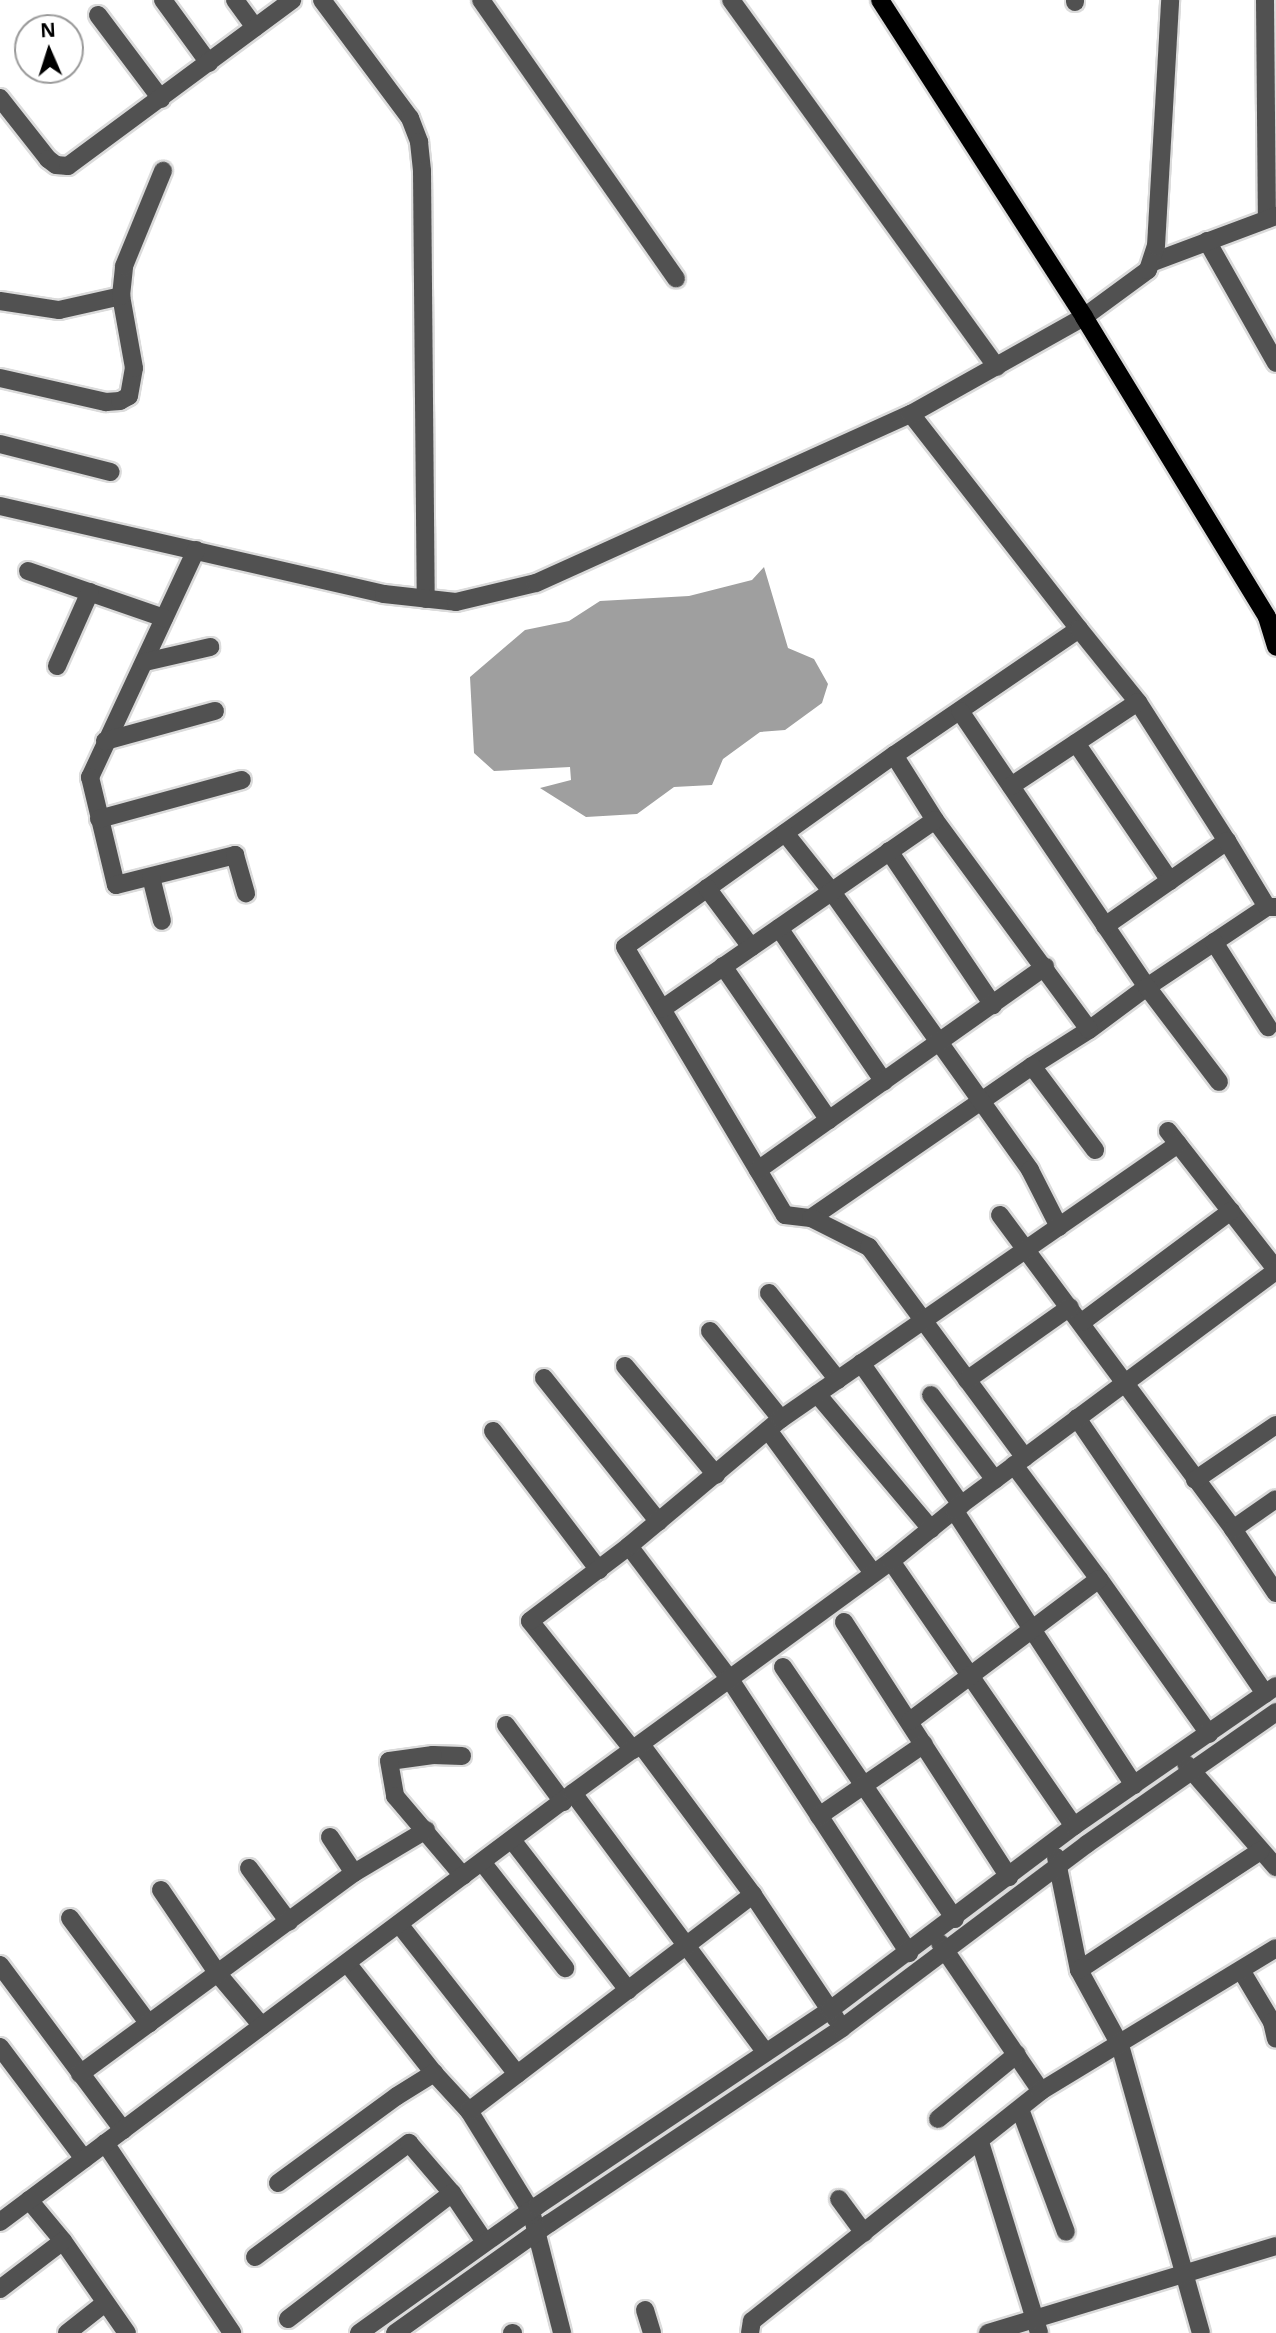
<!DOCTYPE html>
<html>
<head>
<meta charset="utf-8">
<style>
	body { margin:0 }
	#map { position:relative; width:1276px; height:2333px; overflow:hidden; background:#fff; font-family:"Noto Sans",sans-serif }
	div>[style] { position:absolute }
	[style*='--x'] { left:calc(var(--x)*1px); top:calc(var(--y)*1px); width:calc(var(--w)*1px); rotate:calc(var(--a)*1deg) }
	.water>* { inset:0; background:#9f9f9f }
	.roads { filter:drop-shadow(2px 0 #dbdbdb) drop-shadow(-2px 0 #dbdbdb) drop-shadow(0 2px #dbdbdb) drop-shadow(0 -2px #dbdbdb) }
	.minor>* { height:18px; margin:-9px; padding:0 9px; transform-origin:9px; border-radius:9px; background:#515151 }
	.major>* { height:18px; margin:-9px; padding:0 9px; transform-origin:9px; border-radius:9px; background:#000 }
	span { translate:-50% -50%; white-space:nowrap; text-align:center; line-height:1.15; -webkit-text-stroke:5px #fff; paint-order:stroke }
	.north { position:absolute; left:14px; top:14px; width:70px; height:70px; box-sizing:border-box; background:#fff; border:2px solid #999; border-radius:50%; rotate:357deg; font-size:19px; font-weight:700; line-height:28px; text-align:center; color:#000 }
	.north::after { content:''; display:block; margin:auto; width:24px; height:32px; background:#000; clip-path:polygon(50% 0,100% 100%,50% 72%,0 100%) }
</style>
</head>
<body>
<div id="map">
	<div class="water">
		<div style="clip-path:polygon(764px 567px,788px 648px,814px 659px,828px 684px,822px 703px,785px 730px,760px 732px,723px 759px,712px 785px,674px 787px,637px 814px,586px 817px,540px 788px,571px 780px,570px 767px,494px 771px,474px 753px,470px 677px,525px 630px,569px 621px,600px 601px,689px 596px,752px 580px)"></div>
	</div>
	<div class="roads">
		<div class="minor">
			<div style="--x:163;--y:0;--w:78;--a:53.9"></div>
			<div style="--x:235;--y:0;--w:34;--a:54"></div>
			<div style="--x:322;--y:0;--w:147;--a:53.3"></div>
			<div style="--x:410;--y:118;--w:26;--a:69"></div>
			<div style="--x:419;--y:142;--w:29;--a:84"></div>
			<div style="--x:422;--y:171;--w:428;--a:89.5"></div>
			<div style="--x:481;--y:0;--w:340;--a:55"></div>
			<div style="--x:731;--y:0;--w:453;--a:54.1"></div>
			<div style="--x:1265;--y:0;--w:219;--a:89.5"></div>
			<div style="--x:1075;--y:2;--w:2;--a:-90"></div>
			<div style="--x:98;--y:15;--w:105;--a:53.1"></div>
			<div style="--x:0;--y:98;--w:78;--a:51.8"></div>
			<div style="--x:48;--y:159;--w:10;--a:37"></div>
			<div style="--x:56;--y:165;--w:12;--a:5"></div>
			<div style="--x:68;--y:166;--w:279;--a:-36.5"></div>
			<div style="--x:1207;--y:241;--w:140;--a:60.5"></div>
			<div style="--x:1153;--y:262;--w:131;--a:-20.5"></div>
			<div style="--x:0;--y:301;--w:60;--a:8.7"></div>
			<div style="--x:59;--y:310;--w:64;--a:-12.7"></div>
			<div style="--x:0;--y:378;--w:109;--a:12.8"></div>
			<div style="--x:106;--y:402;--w:14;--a:-4"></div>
			<div style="--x:120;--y:401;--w:10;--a:-29"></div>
			<div style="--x:129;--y:396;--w:28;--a:-80"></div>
			<div style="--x:134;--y:368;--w:73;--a:-100.2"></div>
			<div style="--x:121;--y:296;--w:30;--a:-84"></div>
			<div style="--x:124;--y:266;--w:103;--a:-67.7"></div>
			<div style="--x:911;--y:414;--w:273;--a:52"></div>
			<div style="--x:1079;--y:629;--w:224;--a:145.7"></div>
			<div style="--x:894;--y:755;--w:330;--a:144.5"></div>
			<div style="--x:625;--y:947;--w:312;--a:59.2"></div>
			<div style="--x:785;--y:1215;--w:26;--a:7"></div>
			<div style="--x:811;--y:1218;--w:268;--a:-34.5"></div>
			<div style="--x:1032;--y:1066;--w:67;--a:-32.3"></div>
			<div style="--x:1089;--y:1030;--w:72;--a:-36.6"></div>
			<div style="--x:1147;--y:987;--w:144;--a:-33.7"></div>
			<div style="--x:1267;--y:907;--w:9;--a:0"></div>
			<div style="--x:0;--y:444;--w:114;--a:14.2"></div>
			<div style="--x:0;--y:506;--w:394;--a:12.9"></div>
			<div style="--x:384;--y:594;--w:72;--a:6.3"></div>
			<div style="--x:456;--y:602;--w:82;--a:-13.4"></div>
			<div style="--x:536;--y:583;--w:411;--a:-24.3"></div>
			<div style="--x:911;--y:414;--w:198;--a:-29.3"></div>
			<div style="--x:1084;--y:317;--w:79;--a:-36.3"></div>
			<div style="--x:1148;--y:270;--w:25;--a:-72"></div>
			<div style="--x:1156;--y:246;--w:246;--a:-86.7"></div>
			<div style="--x:196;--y:550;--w:251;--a:115"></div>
			<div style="--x:90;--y:777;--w:111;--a:76.5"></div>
			<div style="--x:116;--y:885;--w:123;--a:-14.1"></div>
			<div style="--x:235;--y:855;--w:40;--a:74"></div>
			<div style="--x:28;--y:571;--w:144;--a:19.1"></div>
			<div style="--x:1079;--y:629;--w:94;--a:51.1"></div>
			<div style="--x:1138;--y:702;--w:165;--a:57.4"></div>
			<div style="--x:145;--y:662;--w:67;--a:-13"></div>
			<div style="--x:57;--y:666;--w:81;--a:-66"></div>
			<div style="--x:960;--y:711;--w:333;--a:55.9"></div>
			<div style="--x:1147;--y:987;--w:119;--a:52.8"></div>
			<div style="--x:105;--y:741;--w:114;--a:-15.3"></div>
			<div style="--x:1076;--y:743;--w:167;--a:55.7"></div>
			<div style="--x:894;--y:755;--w:77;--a:57.8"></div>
			<div style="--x:935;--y:820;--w:260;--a:53.7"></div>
			<div style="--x:1011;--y:786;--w:152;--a:-33.5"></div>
			<div style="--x:99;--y:819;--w:148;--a:-15.3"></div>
			<div style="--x:785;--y:833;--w:75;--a:51.5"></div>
			<div style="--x:832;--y:892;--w:341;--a:54.5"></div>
			<div style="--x:1030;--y:1170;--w:64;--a:63"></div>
			<div style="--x:889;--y:851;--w:186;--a:56"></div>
			<div style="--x:151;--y:877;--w:45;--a:76"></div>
			<div style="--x:707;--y:888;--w:74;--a:53.3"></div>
			<div style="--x:1105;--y:926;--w:149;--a:-34.9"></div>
			<div style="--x:1227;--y:841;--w:77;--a:58.8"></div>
			<div style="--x:779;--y:928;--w:186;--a:55.7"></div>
			<div style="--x:1214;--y:942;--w:101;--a:57.6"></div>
			<div style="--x:723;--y:966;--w:187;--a:55.5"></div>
			<div style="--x:662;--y:1009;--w:332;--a:-34.7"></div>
			<div style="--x:1032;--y:1066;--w:105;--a:53.1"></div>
			<div style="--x:1168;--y:1131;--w:175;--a:52"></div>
			<div style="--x:758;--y:1170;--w:352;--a:-35.3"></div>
			<div style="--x:1000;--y:1215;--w:391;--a:53.4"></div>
			<div style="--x:1233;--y:1529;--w:77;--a:56.1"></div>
			<div style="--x:811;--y:1218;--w:65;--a:26.6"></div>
			<div style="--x:869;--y:1247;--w:262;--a:53.5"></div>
			<div style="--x:769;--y:1293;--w:111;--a:51.6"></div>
			<div style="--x:1082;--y:1322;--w:186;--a:-36.7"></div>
			<div style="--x:710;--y:1331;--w:113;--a:51.1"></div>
			<div style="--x:861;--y:1363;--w:174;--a:54.8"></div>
			<div style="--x:625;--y:1366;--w:142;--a:50.1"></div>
			<div style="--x:544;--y:1378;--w:184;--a:51.4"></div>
			<div style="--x:967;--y:1380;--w:126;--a:-35.3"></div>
			<div style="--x:817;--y:1394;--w:177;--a:49.8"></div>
			<div style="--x:931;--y:1395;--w:106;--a:53"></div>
			<div style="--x:1077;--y:1418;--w:334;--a:55.7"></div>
			<div style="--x:768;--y:1430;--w:177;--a:53.7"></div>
			<div style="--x:493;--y:1431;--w:175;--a:52.7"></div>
			<div style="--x:1014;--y:1465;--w:142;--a:53.3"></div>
			<div style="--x:1099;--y:1579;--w:190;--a:54.6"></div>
			<div style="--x:1195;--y:1480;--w:98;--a:-34.2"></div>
			<div style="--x:954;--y:1510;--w:329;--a:56.8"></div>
			<div style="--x:1233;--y:1529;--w:52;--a:-34.9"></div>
			<div style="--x:629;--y:1546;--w:166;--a:52.9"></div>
			<div style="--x:729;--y:1678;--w:329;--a:56.8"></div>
			<div style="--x:891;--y:1561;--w:322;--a:55.4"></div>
			<div style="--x:844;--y:1622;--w:304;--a:57.1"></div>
			<div style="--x:783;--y:1667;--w:305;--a:55.7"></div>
			<div style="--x:910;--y:1721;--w:236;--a:-36.9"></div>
			<div style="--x:506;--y:1725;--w:96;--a:53.5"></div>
			<div style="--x:642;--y:1746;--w:186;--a:53.3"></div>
			<div style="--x:753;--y:1895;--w:149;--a:56.2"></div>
			<div style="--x:633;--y:1750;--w:165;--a:-128.6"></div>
			<div style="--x:530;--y:1621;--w:124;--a:-37.1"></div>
			<div style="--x:629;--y:1546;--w:198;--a:-39.9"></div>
			<div style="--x:781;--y:1419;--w:483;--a:-34.7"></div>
			<div style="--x:462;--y:1756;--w:29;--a:-178"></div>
			<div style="--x:433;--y:1755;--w:44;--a:172.2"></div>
			<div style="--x:389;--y:1761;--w:36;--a:80"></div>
			<div style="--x:395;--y:1796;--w:105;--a:49.6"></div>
			<div style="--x:1186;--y:1764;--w:137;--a:48.9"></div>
			<div style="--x:573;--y:1793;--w:322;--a:53.4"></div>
			<div style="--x:819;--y:1816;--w:127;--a:-34.4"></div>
			<div style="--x:330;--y:1837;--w:43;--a:56.3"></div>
			<div style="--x:512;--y:1840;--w:190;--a:52.3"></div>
			<div style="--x:1056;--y:1857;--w:115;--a:78.5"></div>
			<div style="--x:1079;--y:1970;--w:85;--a:61.3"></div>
			<div style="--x:1120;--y:2045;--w:299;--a:74.3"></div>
			<div style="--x:482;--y:1862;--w:135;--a:51.9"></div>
			<div style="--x:249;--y:1868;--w:67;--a:53.5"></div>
			<div style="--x:161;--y:1890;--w:102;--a:55.8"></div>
			<div style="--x:218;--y:1974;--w:68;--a:49.8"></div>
			<div style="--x:70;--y:1918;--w:132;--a:53.3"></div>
			<div style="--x:399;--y:1924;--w:191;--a:51.8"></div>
			<div style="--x:940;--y:1943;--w:179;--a:55.7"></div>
			<div style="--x:347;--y:1963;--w:140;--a:51.7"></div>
			<div style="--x:434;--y:2073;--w:52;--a:47.4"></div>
			<div style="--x:469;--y:2111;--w:118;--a:58.2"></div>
			<div style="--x:531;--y:2211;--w:126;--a:75.7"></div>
			<div style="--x:0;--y:1965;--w:206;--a:53.3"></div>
			<div style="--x:1079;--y:1970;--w:217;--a:-33.3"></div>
			<div style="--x:1241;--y:1970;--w:61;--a:59.2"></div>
			<div style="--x:1272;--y:2022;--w:17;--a:77"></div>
			<div style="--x:0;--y:2047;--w:140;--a:53.1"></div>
			<div style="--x:80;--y:2074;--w:340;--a:-36.3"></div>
			<div style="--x:354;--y:1873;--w:84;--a:-30.8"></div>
			<div style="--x:1020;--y:2109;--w:131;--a:69.5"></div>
			<div style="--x:469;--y:2111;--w:357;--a:-37.3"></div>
			<div style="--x:938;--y:2119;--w:102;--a:-39.4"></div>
			<div style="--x:980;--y:2142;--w:200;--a:72.8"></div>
			<div style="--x:105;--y:2143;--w:229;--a:56.2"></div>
			<div style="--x:278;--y:2183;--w:147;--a:-36.2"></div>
			<div style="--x:397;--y:2096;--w:44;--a:-31.9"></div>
			<div style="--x:839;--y:2199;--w:42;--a:53.7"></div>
			<div style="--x:29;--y:2200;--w:53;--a:50.3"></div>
			<div style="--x:63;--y:2241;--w:112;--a:55.2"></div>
			<div style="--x:0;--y:2222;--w:716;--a:-36.82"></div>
			<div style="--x:573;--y:1793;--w:394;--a:-36.1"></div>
			<div style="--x:891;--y:1561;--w:81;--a:-39"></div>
			<div style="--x:954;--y:1510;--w:401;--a:-36.6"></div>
			<div style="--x:255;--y:2257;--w:192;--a:-36.5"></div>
			<div style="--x:409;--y:2143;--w:66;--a:49.3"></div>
			<div style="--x:452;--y:2193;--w:59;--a:56"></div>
			<div style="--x:0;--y:2289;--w:79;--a:-37.3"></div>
			<div style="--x:645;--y:2310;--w:24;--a:73"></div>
			<div style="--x:288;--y:2319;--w:207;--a:-37.5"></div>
			<div style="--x:67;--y:2333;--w:48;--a:-38.3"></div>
			<div style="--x:359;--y:2333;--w:219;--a:-35.5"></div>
			<div style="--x:537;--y:2206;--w:353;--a:-33.8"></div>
			<div style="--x:830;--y:2010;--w:306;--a:-37"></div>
			<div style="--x:1074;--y:1826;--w:246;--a:-34.7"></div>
			<div style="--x:395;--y:2333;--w:190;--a:-35.4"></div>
			<div style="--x:550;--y:2223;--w:351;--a:-33.7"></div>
			<div style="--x:842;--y:2028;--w:306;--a:-36.9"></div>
			<div style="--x:1087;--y:1844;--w:231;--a:-34.9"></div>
			<div style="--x:512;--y:2333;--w:1;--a:0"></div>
			<div style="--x:750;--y:2333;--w:12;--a:-81"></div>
			<div style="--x:752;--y:2321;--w:369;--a:-38.5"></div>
			<div style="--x:1041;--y:2091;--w:275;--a:-31.3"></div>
			<div style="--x:988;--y:2333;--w:301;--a:-16.8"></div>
		</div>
		<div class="major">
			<div style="--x:880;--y:0;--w:377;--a:57.2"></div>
			<div style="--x:1084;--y:317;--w:351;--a:58.6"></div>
			<div style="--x:1267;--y:617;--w:31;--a:73"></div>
		</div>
	</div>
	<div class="north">N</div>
</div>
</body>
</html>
